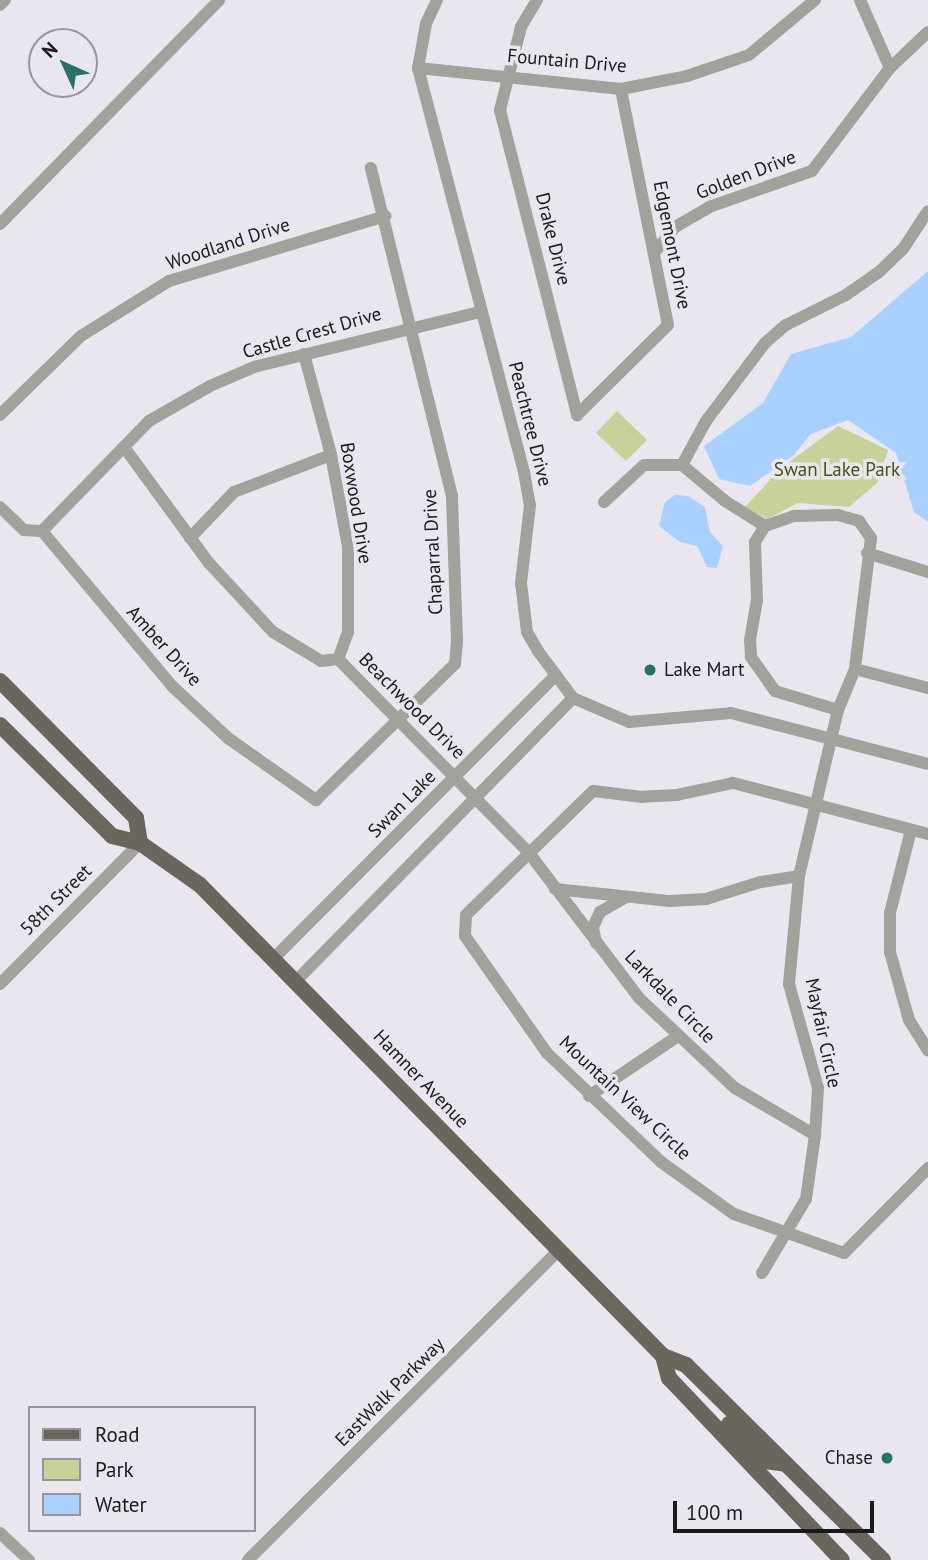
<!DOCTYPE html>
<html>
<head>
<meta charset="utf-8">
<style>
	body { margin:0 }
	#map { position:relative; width:928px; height:1560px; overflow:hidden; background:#eae6f0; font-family:"PT Sans",sans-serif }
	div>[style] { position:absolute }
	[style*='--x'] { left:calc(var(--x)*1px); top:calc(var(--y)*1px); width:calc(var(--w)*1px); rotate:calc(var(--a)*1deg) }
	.green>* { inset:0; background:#c7d29a }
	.water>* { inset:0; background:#aad0ff }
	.minor>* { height:12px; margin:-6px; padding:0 6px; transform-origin:6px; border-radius:6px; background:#a2a19c }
	.major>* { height:16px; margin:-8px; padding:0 8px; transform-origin:8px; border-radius:8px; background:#69665e }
	.dots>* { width:19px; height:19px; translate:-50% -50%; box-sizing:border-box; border:4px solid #eae6f0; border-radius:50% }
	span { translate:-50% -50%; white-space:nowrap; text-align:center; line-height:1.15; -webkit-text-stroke:7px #eae6f0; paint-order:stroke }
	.street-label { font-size:19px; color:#1a191c }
	.park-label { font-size:19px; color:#475110 }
	.poi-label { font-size:19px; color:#1a191c }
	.left { translate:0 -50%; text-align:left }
	.right { translate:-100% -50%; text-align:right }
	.legend { position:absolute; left:28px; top:1406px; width:228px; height:126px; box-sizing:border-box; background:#eae6f0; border:2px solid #97949b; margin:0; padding:9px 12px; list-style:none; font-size:21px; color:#1a191c }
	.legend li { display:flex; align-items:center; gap:14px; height:35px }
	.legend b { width:35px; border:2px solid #97949b }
	.north { position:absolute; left:28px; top:28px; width:70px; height:70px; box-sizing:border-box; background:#eae6f0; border:2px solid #97949b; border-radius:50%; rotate:315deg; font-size:19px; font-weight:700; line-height:28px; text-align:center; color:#1a191c }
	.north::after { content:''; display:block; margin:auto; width:24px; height:32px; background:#297066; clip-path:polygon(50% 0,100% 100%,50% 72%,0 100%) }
	.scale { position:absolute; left:673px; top:1501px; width:201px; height:32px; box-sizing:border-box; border:4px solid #1a191c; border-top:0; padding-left:9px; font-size:21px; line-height:24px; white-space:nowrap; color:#1a191c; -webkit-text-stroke:5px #eae6f0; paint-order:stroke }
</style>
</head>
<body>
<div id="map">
	<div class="green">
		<div style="clip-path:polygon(617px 411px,647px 440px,626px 461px,596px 433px)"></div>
		<div style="clip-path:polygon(838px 426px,888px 450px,877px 483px,849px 507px,798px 503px,767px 519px,745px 507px,781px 468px)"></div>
	</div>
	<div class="water">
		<div style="clip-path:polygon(928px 271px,928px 522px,914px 512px,896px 453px,848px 420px,811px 434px,794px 455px,750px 486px,719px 479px,704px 446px,763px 403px,791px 354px,851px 337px)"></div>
		<div style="clip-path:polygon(675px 495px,688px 496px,705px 507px,710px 532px,723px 546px,717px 568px,707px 567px,697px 546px,680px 542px,659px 526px,665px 502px)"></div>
	</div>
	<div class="minor">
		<div style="--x:437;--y:0;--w:26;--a:115"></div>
		<div style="--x:426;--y:24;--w:45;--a:100.3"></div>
		<div style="--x:418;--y:68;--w:418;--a:75.3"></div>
		<div style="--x:524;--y:472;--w:34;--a:80"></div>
		<div style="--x:530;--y:505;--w:79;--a:96.6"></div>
		<div style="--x:521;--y:583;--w:49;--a:83"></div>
		<div style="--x:527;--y:632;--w:22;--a:60"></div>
		<div style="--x:538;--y:651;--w:59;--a:53.3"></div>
		<div style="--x:573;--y:698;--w:61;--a:23.2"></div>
		<div style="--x:629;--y:722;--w:102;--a:-5"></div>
		<div style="--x:731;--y:713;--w:203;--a:14.5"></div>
		<div style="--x:537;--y:0;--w:31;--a:121"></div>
		<div style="--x:521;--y:27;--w:86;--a:104.2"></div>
		<div style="--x:500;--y:110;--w:315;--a:75.8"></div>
		<div style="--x:577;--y:415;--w:128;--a:-44.7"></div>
		<div style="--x:668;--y:325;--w:241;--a:-101.3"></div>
		<div style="--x:860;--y:0;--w:74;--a:66.2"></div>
		<div style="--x:0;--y:5;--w:7;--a:-45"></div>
		<div style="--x:418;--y:68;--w:204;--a:5.9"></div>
		<div style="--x:621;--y:89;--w:67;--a:-11.1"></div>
		<div style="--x:687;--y:76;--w:65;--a:-18.7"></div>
		<div style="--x:749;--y:55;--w:86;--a:-39.8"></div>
		<div style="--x:0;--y:224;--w:313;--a:-45.6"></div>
		<div style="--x:654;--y:253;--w:33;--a:-51"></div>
		<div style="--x:675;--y:227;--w:39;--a:-30"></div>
		<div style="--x:709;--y:207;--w:109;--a:-19.3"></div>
		<div style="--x:812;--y:171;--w:129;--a:-52.9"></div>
		<div style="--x:890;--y:68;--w:52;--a:-43.5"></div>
		<div style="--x:304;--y:354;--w:105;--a:75"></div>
		<div style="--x:331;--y:455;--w:94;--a:79.5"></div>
		<div style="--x:348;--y:547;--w:85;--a:90"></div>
		<div style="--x:348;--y:632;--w:29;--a:110"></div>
		<div style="--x:0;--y:415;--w:113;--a:-44.3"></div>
		<div style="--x:81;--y:336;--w:104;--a:-32"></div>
		<div style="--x:169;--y:281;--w:226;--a:-16.7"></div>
		<div style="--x:124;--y:447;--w:144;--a:53.8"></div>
		<div style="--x:209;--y:563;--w:94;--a:47.2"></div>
		<div style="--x:273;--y:632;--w:56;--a:31.1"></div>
		<div style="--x:321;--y:661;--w:17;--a:-7"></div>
		<div style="--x:338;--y:659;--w:272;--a:45.4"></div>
		<div style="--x:529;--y:853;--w:182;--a:52.8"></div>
		<div style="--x:639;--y:998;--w:132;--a:43.2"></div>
		<div style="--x:735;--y:1088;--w:93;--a:30.4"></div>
		<div style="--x:682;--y:465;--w:50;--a:-61.4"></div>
		<div style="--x:706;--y:421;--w:98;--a:-52.9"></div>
		<div style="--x:765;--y:343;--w:28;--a:-41"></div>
		<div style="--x:786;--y:325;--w:67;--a:-26.6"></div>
		<div style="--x:846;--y:295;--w:39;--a:-35"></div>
		<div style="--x:878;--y:273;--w:35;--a:-44"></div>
		<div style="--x:903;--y:249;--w:45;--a:-56.7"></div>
		<div style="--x:604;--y:502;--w:54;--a:-42.8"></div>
		<div style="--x:644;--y:465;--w:38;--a:0"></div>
		<div style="--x:682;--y:465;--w:56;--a:39.9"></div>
		<div style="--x:725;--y:501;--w:47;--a:32"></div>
		<div style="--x:0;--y:507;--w:33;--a:44"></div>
		<div style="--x:24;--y:530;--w:18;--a:3"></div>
		<div style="--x:42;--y:531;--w:202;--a:50"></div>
		<div style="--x:172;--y:686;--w:76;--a:42.9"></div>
		<div style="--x:228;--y:738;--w:108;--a:35.2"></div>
		<div style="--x:316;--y:800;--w:194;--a:-44.4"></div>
		<div style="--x:455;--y:664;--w:23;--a:-85"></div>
		<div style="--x:457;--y:641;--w:145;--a:-92"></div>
		<div style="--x:452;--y:496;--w:338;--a:-103.9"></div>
		<div style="--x:838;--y:515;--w:22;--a:16"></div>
		<div style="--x:859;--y:521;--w:21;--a:55"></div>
		<div style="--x:871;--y:538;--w:132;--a:97"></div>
		<div style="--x:855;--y:669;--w:44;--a:112.5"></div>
		<div style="--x:838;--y:710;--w:66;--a:-163.2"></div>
		<div style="--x:775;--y:691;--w:42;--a:-125.2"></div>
		<div style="--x:751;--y:657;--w:17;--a:-93"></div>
		<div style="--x:750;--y:640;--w:41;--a:-80.1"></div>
		<div style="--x:757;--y:600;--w:58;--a:-92"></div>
		<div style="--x:755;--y:542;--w:19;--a:-58"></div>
		<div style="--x:765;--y:526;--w:31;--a:-19"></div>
		<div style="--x:794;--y:516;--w:44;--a:-1.3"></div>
		<div style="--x:42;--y:531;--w:153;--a:-45.8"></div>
		<div style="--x:149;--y:421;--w:70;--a:-29.8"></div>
		<div style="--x:210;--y:386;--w:48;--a:-23.4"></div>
		<div style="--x:254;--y:367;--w:233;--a:-13.7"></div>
		<div style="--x:190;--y:538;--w:64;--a:-46.3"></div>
		<div style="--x:234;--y:492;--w:104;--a:-20.9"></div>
		<div style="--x:867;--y:553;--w:64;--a:17.3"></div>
		<div style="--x:855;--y:669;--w:75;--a:14.6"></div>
		<div style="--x:911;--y:830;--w:86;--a:104.2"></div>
		<div style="--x:890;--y:913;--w:39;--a:90"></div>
		<div style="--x:890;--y:952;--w:71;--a:74.4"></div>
		<div style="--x:909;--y:1020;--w:36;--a:58"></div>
		<div style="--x:928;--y:834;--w:202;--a:-165.3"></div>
		<div style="--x:733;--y:783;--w:57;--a:167.9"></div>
		<div style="--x:677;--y:795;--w:35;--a:177"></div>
		<div style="--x:642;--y:797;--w:49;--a:-173"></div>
		<div style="--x:593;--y:791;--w:177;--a:135.7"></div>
		<div style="--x:466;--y:915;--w:21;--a:93"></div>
		<div style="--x:465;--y:936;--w:143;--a:55"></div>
		<div style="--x:547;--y:1053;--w:158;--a:43.7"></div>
		<div style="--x:661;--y:1162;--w:90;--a:35.5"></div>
		<div style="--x:734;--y:1214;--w:117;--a:19.5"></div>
		<div style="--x:844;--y:1253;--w:120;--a:-45.3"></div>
		<div style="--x:555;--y:889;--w:116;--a:6"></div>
		<div style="--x:670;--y:901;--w:36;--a:-3"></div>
		<div style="--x:706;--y:899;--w:58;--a:-17.2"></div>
		<div style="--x:761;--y:882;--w:38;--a:-9"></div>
		<div style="--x:596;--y:943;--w:16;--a:-101"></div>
		<div style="--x:593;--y:927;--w:17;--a:-65"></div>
		<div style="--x:600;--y:912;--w:28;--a:-30"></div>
		<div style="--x:273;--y:959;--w:401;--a:-45.1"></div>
		<div style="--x:296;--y:981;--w:396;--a:-45.6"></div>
		<div style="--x:0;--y:984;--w:199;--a:-45.2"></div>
		<div style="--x:589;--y:1096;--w:107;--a:-34"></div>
		<div style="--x:762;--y:1273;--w:86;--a:-59.3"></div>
		<div style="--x:806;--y:1199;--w:65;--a:-82"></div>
		<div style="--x:815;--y:1135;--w:47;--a:-86.3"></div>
		<div style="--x:818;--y:1088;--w:108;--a:-105.6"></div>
		<div style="--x:789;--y:984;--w:108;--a:-84.7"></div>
		<div style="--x:799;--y:876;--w:171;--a:-76.8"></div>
		<div style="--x:0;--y:1533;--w:40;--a:43"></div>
		<div style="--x:248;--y:1560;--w:439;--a:-44.9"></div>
	</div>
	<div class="major">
		<div style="--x:0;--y:681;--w:193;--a:45.2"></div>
		<div style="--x:136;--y:818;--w:25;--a:81"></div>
		<div style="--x:0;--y:725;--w:158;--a:44.7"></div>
		<div style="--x:112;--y:836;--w:29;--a:14"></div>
		<div style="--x:140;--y:843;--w:73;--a:35"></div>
		<div style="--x:200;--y:885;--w:660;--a:45.49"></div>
		<div style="--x:663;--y:1356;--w:25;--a:21"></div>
		<div style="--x:686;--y:1365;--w:277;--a:44.7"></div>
		<div style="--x:663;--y:1356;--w:23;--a:75"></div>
		<div style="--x:669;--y:1378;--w:251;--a:46.5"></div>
		<div style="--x:729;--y:1424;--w:52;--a:45.8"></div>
		<div style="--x:765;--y:1461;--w:21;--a:8"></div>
	</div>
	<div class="dots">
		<div style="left:650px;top:670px;background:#297066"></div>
		<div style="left:887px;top:1458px;background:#297066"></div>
	</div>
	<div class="street-label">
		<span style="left:567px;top:61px;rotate:5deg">Fountain Drive</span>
		<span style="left:746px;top:175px;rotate:-21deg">Golden Drive</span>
		<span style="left:553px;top:239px;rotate:76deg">Drake Drive</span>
		<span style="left:228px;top:244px;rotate:-18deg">Woodland Drive</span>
		<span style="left:672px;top:245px;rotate:79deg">Edgemont Drive</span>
		<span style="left:312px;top:333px;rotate:-16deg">Castle Crest Drive</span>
		<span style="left:530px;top:424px;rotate:76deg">Peachtree Drive</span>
		<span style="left:356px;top:503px;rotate:81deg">Boxwood Drive</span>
		<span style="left:433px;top:552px;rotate:-93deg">Chaparral Drive</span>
		<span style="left:164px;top:646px;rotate:48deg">Amber Drive</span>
		<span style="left:412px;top:706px;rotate:45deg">Beachwood Drive</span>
		<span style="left:402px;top:804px;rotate:-45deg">Swan Lake</span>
		<span style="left:56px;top:900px;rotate:-45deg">58th Street</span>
		<span style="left:670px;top:997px;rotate:46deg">Larkdale Circle</span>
		<span style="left:823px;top:1033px;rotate:78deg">Mayfair Circle</span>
		<span style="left:421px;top:1079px;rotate:46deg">Hamner Avenue</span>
		<span style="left:625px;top:1098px;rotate:43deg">Mountain View Circle</span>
		<span style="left:390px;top:1392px;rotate:-45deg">EastWalk Parkway</span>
	</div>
	<div class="park-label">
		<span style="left:837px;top:470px">Swan Lake Park</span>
	</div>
	<div class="poi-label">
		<span class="left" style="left:664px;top:670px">Lake Mart</span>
		<span class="right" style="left:873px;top:1458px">Chase</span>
	</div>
	<ul class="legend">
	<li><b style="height:9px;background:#69665e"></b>Road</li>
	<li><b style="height:19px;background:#c7d29a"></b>Park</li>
	<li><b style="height:19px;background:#aad0ff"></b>Water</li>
	</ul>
	<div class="north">N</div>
	<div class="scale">100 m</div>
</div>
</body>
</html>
